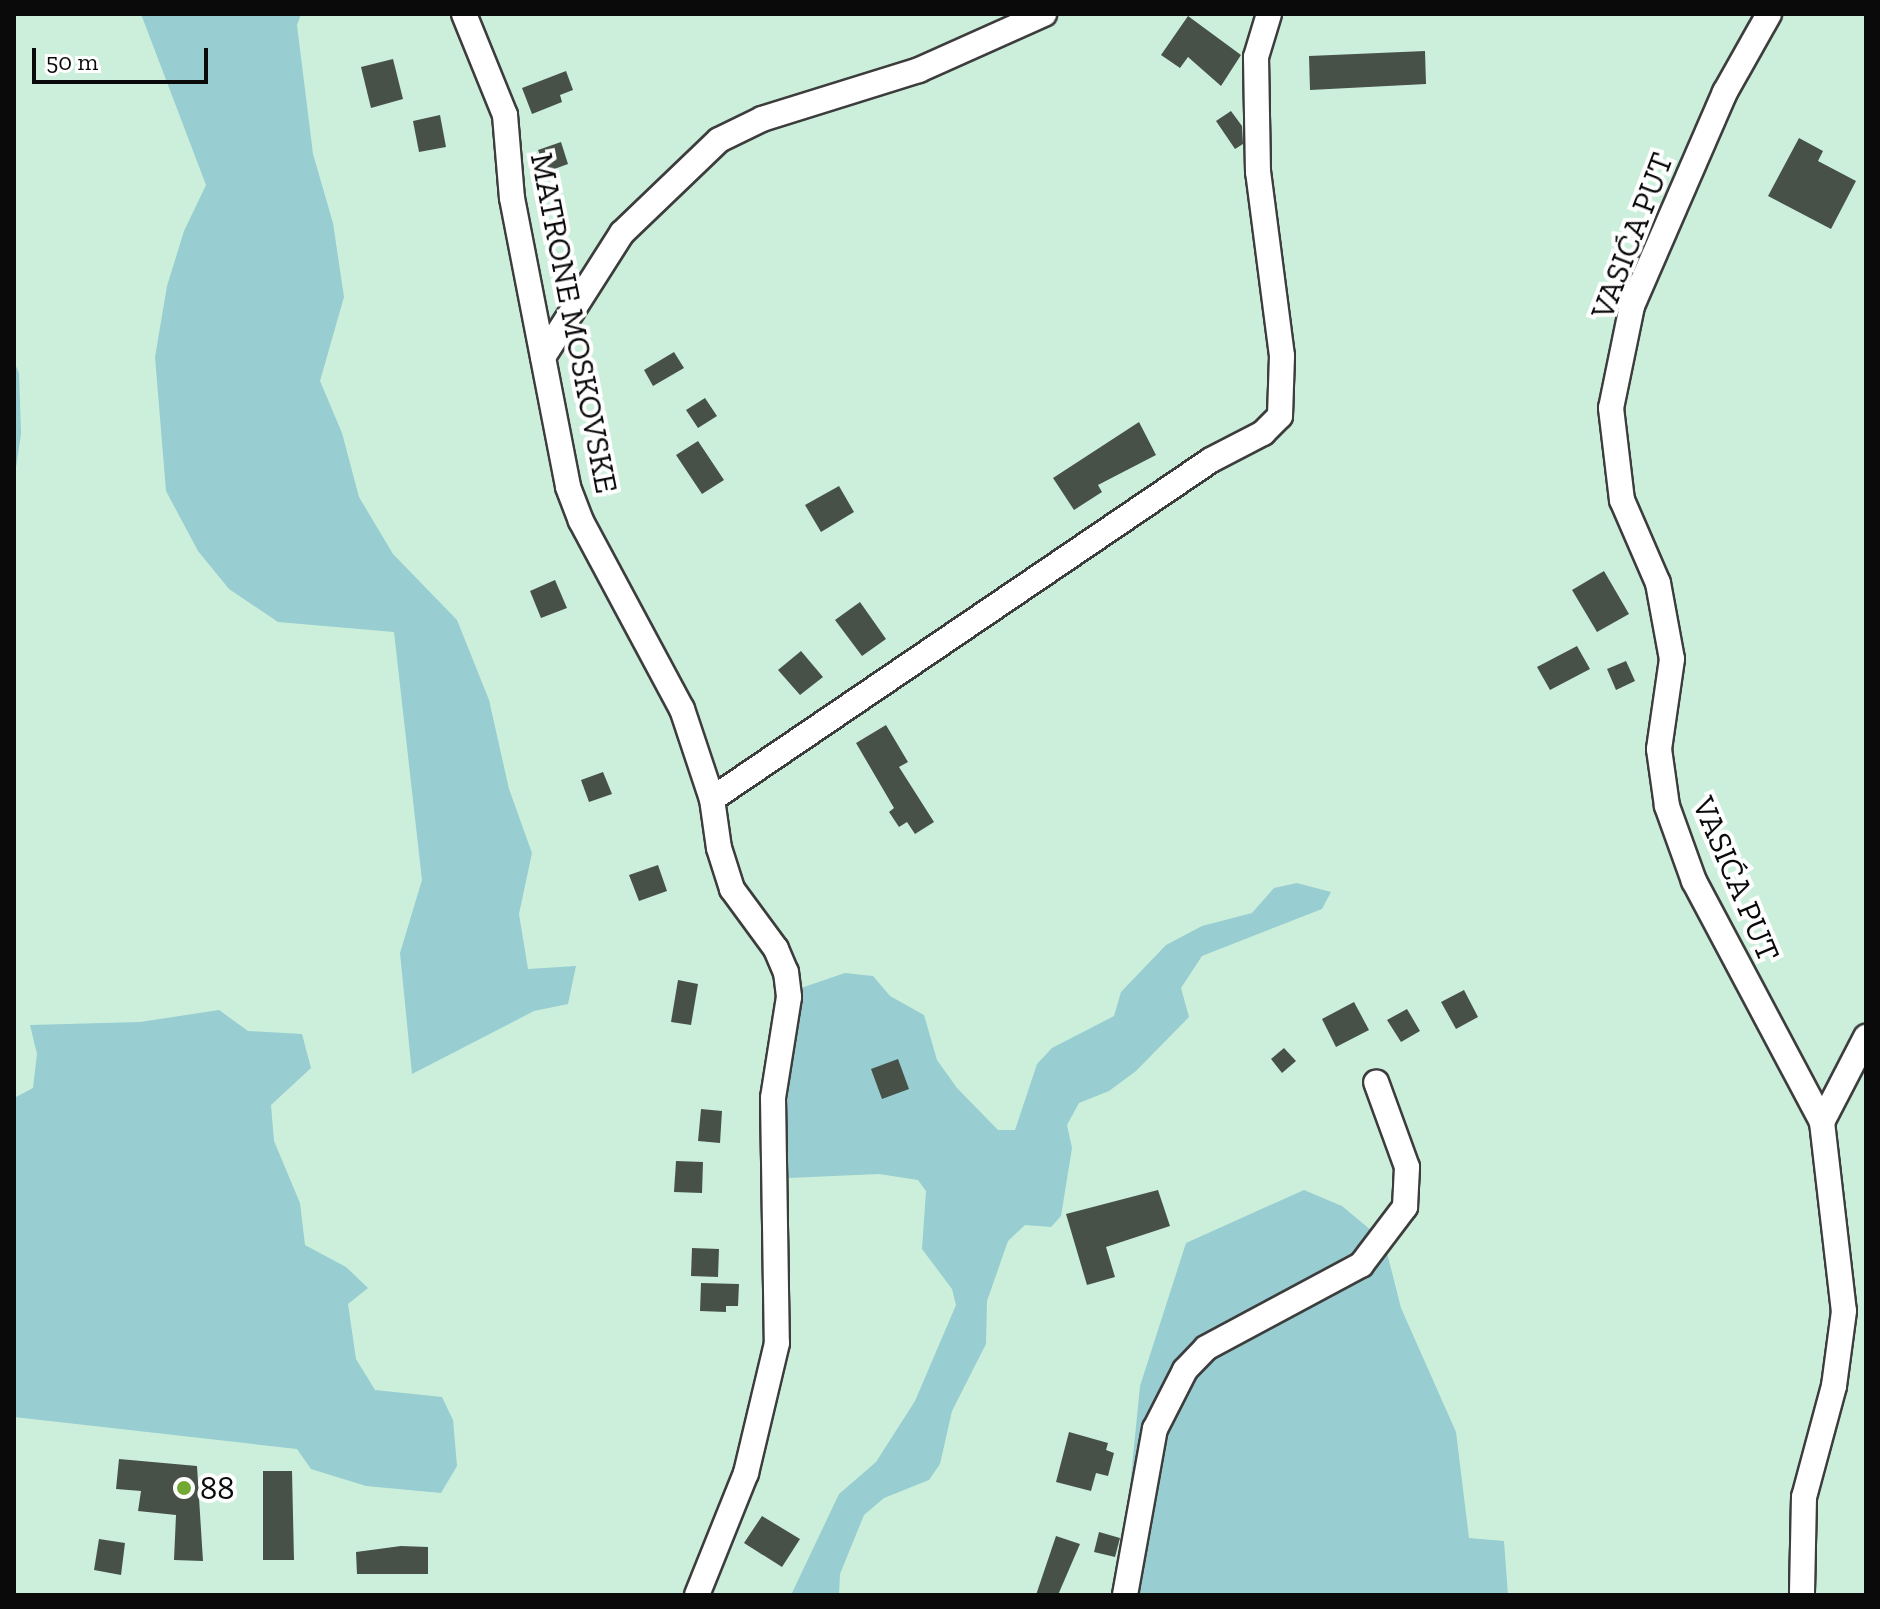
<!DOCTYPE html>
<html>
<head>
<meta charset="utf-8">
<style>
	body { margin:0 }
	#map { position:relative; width:1880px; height:1609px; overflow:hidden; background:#e9fdef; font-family:"Zilla Slab",serif }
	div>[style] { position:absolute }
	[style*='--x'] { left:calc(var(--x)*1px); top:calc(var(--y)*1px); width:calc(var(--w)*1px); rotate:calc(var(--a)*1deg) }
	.farmland>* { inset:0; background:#ccefdc }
	.forest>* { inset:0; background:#98cdd1 }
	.building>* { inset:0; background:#485148 }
	.roads { filter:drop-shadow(2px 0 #3d3d3d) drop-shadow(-2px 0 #3d3d3d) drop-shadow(0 2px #3d3d3d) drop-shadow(0 -2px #3d3d3d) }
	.street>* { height:24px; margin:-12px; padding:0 12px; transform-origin:12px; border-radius:12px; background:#fff }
	.dots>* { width:22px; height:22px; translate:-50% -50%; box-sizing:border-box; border:4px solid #fff; border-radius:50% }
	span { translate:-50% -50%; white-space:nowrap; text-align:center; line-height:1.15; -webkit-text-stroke:8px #fff; paint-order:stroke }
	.street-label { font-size:32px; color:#0a0a0a }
	.poi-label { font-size:32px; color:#0a0a0a }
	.left { translate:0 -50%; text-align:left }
	.frame { position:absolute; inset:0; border:16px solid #0a0a0a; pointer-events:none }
	.scale { position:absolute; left:32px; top:48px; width:176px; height:36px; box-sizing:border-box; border:4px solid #0a0a0a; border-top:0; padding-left:10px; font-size:24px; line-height:28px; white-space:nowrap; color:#0a0a0a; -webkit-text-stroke:6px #fff; paint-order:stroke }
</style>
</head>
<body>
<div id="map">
	<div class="farmland">
		<div style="clip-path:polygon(14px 14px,1866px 14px,1866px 1595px,14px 1595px)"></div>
	</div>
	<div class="forest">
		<div style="clip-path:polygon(141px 14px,301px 14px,297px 25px,313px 154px,333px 223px,344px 297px,320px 381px,342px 433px,359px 497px,393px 554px,457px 620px,489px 700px,509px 789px,532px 853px,519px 914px,528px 969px,576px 966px,568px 1004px,534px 1011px,412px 1074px,400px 953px,422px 880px,394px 632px,278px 622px,229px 589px,198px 551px,166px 491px,155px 357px,167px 286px,184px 231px,206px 185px)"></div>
		<div style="clip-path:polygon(14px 362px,19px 373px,21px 434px,14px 481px)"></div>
		<div style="clip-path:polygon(1297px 883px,1331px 892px,1322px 909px,1202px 956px,1181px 988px,1189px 1017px,1136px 1071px,1109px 1091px,1079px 1103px,1067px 1125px,1072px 1148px,1061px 1216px,1051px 1227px,1025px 1225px,1008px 1241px,987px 1301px,986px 1344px,952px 1411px,940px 1464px,929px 1480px,884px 1498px,864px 1515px,840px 1574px,839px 1595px,791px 1595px,839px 1494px,876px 1462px,915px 1401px,956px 1305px,952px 1289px,922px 1249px,926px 1191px,918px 1180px,879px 1174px,788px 1178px,787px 1105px,801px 988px,845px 973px,873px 976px,890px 996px,924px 1015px,937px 1060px,957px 1088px,998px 1130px,1015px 1130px,1037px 1064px,1052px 1048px,1114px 1016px,1121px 992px,1166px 945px,1202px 926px,1252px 913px,1274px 888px)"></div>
		<div style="clip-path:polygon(219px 1010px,248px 1031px,302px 1034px,311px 1068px,271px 1105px,274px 1141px,300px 1203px,305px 1245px,346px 1267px,368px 1288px,348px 1304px,356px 1359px,375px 1390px,442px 1397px,453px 1420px,457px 1466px,441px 1493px,366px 1486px,311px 1469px,297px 1449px,14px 1417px,14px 1098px,33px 1088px,37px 1054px,30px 1025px,140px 1022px)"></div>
		<div style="clip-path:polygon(1304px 1190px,1342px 1206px,1384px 1241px,1401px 1308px,1456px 1432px,1469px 1538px,1504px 1541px,1508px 1595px,1134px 1595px,1126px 1527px,1140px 1386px,1186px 1243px)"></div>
	</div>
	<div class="building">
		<div style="clip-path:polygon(1188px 16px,1241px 55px,1221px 86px,1188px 57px,1180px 68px,1161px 55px)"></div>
		<div style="clip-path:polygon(1425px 51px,1426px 84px,1310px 90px,1309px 56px)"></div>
		<div style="clip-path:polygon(393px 59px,403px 99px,371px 108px,361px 67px)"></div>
		<div style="clip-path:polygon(566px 71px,573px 90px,560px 95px,562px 102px,532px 114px,522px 88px)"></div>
		<div style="clip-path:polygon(1231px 111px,1242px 126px,1243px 144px,1235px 149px,1216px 121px)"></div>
		<div style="clip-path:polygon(440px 115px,446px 147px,419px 152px,413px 121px)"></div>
		<div style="clip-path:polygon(1799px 138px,1823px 151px,1818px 161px,1856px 181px,1831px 229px,1768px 196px)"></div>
		<div style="clip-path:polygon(561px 142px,568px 164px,546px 172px,538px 150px)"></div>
		<div style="clip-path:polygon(674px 352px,684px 368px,653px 386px,644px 370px)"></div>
		<div style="clip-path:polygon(705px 398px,717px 416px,698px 428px,686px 410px)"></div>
		<div style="clip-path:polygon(1139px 422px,1156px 455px,1098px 485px,1102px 492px,1074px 510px,1053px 478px)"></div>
		<div style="clip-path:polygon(698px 441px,724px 480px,702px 494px,676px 455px)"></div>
		<div style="clip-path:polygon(839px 486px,854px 512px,821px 532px,805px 505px)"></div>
		<div style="clip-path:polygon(1604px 571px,1629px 614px,1597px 632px,1572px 590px)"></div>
		<div style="clip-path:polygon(555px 580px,567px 608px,541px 618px,530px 591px)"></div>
		<div style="clip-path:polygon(860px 602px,886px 639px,862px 656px,835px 620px)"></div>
		<div style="clip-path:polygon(1577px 646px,1590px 669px,1550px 690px,1537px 667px)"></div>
		<div style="clip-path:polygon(801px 651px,823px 677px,800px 695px,778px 670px)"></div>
		<div style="clip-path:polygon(1626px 661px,1635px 681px,1616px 690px,1607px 669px)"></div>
		<div style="clip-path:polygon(886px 725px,908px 762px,899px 767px,934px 822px,915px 834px,907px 822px,899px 827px,889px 812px,894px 808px,856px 743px)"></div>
		<div style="clip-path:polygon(603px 772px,612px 794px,589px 802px,581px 780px)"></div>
		<div style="clip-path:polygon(658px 865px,667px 891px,639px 901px,629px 875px)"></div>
		<div style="clip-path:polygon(678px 980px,698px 984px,691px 1025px,671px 1022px)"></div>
		<div style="clip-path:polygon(1464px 990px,1478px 1017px,1456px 1029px,1441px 1002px)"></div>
		<div style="clip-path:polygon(1354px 1002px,1369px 1030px,1336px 1047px,1322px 1019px)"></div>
		<div style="clip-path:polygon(1407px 1009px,1420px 1031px,1401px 1042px,1387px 1020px)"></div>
		<div style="clip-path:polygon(1284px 1048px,1296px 1061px,1282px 1073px,1271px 1059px)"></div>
		<div style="clip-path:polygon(898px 1059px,909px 1089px,882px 1099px,871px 1069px)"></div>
		<div style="clip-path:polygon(701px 1109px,722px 1111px,720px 1143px,698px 1141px)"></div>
		<div style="clip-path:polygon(676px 1161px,703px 1162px,702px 1193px,674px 1192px)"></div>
		<div style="clip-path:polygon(1158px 1190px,1170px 1226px,1106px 1247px,1115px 1277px,1087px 1285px,1066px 1214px)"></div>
		<div style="clip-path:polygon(692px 1248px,719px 1249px,718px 1277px,691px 1276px)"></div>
		<div style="clip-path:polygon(701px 1283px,739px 1284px,738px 1306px,726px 1306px,726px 1312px,700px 1311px)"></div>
		<div style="clip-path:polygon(1069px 1432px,1108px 1443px,1106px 1450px,1114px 1453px,1108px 1476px,1096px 1473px,1091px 1491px,1056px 1482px)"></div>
		<div style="clip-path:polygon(119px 1459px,197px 1466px,203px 1561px,174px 1560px,176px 1515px,138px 1511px,141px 1491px,116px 1489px)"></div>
		<div style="clip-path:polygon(263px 1471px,292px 1471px,294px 1560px,263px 1560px)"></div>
		<div style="clip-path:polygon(762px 1516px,800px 1539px,782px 1567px,744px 1543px)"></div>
		<div style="clip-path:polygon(1099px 1532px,1120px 1538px,1115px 1557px,1094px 1552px)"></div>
		<div style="clip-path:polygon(1056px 1536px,1080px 1544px,1058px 1595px,1036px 1595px)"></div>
		<div style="clip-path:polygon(99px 1539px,125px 1543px,121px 1575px,94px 1570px)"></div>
		<div style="clip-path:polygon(401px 1546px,428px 1547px,428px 1574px,357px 1574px,356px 1552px)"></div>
	</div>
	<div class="roads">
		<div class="street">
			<div style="--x:464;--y:14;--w:109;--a:67.9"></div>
			<div style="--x:505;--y:115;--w:83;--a:85.2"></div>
			<div style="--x:512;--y:198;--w:294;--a:79"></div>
			<div style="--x:568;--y:487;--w:36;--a:69"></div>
			<div style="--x:581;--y:521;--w:213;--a:61.8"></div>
			<div style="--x:682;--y:709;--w:95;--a:71.6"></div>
			<div style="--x:712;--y:799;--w:49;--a:81.9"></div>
			<div style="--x:719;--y:848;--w:43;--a:72.4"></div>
			<div style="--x:732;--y:889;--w:74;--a:53.7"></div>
			<div style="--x:776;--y:949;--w:25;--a:67"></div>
			<div style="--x:786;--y:972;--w:25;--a:83"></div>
			<div style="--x:789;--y:997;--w:102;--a:99"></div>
			<div style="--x:773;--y:1098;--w:245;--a:89.1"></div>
			<div style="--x:777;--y:1343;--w:134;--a:103.4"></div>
			<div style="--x:746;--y:1473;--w:131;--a:111.9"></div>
			<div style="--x:1769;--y:14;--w:90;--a:119.4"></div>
			<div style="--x:1725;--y:92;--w:233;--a:113.5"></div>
			<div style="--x:1632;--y:306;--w:104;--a:101.6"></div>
			<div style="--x:1611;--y:408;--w:93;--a:83.2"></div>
			<div style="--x:1622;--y:500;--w:90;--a:66.6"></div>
			<div style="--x:1658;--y:583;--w:77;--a:79.6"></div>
			<div style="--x:1672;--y:659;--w:91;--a:98.2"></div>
			<div style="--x:1659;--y:749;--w:58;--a:82"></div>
			<div style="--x:1667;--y:806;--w:80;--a:70.2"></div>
			<div style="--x:1694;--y:881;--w:273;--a:62"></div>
			<div style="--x:1822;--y:1122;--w:190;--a:83.4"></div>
			<div style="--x:1844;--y:1311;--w:76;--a:97.6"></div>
			<div style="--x:1834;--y:1386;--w:115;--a:105.1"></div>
			<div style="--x:1804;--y:1497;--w:98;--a:91.2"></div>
			<div style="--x:543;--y:357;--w:147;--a:-57.5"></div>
			<div style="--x:622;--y:233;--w:134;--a:-43.8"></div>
			<div style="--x:719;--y:140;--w:48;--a:-26"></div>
			<div style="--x:762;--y:119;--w:164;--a:-17.3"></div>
			<div style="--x:919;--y:70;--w:137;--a:-24.1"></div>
			<div style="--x:712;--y:799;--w:603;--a:-34.19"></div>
			<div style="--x:1211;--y:460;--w:59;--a:-27.4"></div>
			<div style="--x:1263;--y:433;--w:24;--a:-45"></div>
			<div style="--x:1280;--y:416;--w:60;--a:-88.1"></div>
			<div style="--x:1282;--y:356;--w:186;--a:-97.4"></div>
			<div style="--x:1258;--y:172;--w:115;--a:-91"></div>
			<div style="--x:1256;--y:57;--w:45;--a:-73.2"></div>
			<div style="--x:1822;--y:1122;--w:96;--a:-62.6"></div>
			<div style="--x:1125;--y:1595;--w:169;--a:-79.8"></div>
			<div style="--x:1155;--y:1429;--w:66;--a:-63"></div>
			<div style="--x:1185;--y:1370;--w:30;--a:-46"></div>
			<div style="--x:1206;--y:1348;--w:176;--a:-28.2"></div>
			<div style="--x:1361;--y:1265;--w:73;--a:-52.8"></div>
			<div style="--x:1405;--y:1207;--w:40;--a:-87.1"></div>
			<div style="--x:1407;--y:1167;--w:90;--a:-110"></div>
		</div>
	</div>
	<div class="dots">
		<div style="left:184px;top:1488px;background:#71a932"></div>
	</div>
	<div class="street-label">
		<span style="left:1632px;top:236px;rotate:-69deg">VASIĆA PUT</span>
		<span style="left:574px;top:323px;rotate:79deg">MATRONE MOSKOVSKE</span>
		<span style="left:1736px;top:879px;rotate:67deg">VASIĆA PUT</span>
	</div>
	<div class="poi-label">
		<span class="left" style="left:200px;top:1488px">88</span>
	</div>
	<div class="frame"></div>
	<div class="scale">50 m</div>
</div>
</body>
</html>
